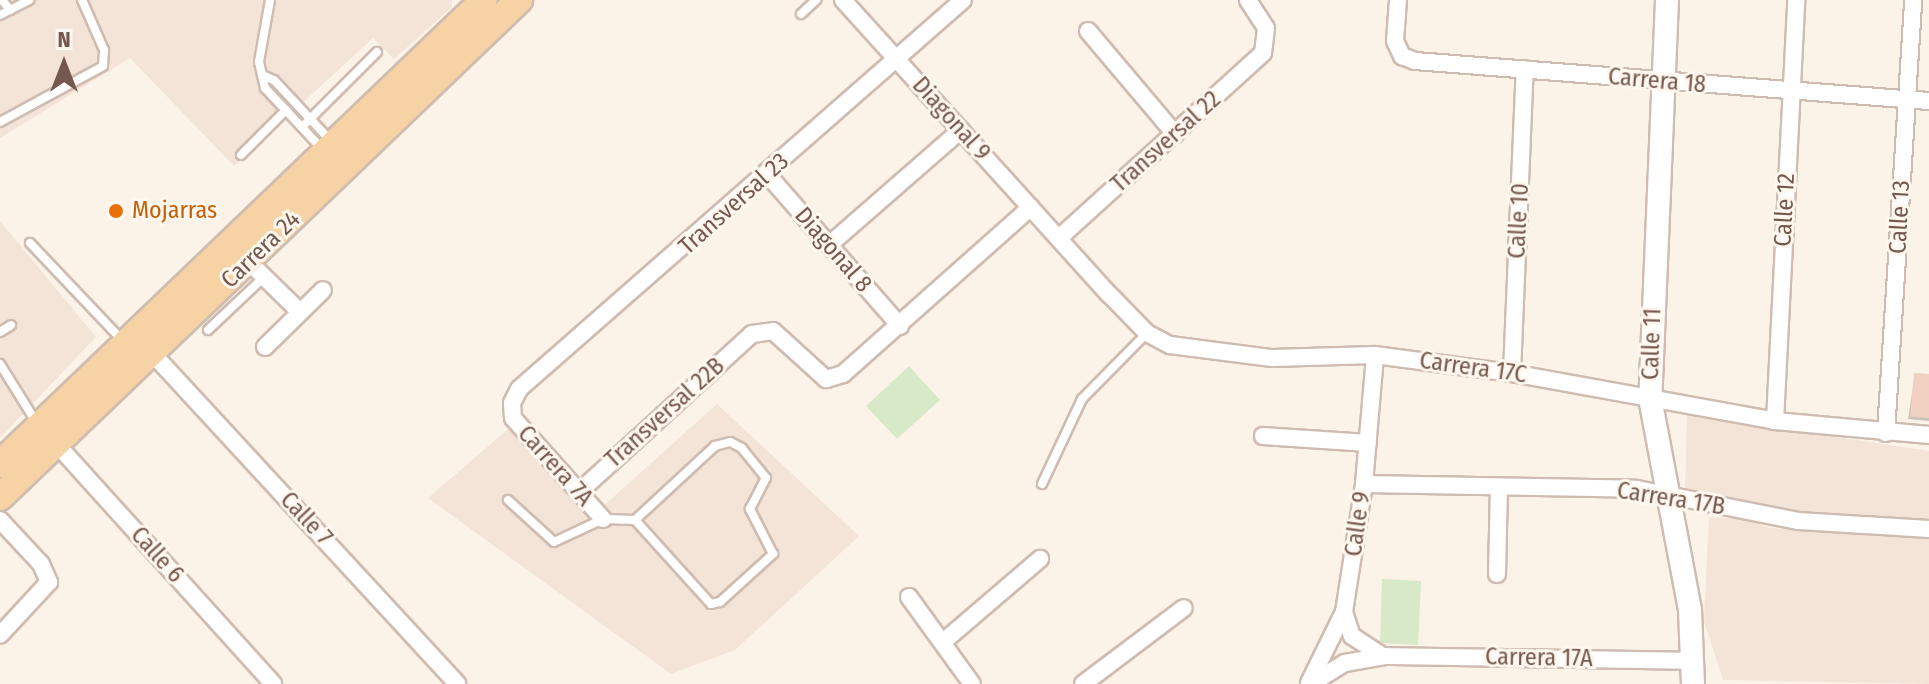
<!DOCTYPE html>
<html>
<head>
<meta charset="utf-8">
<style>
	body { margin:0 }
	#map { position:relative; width:1929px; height:684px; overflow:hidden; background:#fbf3e8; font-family:"Fira Sans Condensed",sans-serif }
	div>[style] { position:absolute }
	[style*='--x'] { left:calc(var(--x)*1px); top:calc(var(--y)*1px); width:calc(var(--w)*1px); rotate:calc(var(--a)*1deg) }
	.residential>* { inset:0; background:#f3e4d7 }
	.green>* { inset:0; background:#d7e9c7 }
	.shadow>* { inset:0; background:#0003 }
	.building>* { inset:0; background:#f0d0c1 }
	.roads { filter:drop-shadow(2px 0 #cfbcb1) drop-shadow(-2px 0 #cfbcb1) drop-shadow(0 2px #cfbcb1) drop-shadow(0 -2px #cfbcb1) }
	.lane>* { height:8px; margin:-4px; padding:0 4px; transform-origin:4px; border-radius:4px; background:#fff }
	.street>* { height:16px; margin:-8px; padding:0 8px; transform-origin:8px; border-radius:8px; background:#fff }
	.secondary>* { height:22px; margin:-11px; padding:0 11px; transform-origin:11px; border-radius:11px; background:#fff }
	.primary>* { height:26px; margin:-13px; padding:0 13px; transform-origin:13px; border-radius:13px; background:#f6d2a4 }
	.dots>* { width:22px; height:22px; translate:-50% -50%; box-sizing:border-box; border:4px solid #fef7ef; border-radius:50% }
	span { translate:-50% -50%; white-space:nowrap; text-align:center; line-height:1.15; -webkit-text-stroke:6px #fef7ef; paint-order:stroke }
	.street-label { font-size:24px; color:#75584d }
	.food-label { font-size:24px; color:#c56008 }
	.left { translate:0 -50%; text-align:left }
	.north { position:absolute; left:24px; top:24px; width:80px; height:80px; -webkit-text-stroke:6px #fef7ef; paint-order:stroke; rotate:0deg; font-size:22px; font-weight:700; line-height:32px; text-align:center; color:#75584d }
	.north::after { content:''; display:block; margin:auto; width:28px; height:36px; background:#75584d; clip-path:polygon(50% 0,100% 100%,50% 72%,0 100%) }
</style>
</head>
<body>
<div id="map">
	<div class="residential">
		<div style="clip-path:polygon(0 0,452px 0,452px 7px,394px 59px,373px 38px,234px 166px,130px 58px,0 138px)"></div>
		<div style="clip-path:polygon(0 221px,96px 337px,0 438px)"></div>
		<div style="clip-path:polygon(717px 404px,859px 536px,735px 650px,671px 674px,428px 498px,513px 425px,591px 517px)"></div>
		<div style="clip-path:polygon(1687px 414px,1929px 451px,1929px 523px,1804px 519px,1685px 495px)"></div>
		<div style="clip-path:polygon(1709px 517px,1751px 520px,1769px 528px,1929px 537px,1929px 684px,1723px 680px,1704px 621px)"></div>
	</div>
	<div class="green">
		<div style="clip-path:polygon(909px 366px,940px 400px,897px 439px,866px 406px)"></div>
		<div style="clip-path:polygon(1382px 579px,1421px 581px,1418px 645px,1380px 643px)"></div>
	</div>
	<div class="shadow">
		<div style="clip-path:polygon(1915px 375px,1929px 376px,1929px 421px,1908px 419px)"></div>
	</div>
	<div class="building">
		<div style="clip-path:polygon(1914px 373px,1929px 374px,1929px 418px,1910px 417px)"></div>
	</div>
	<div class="roads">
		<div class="lane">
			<div style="--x:2;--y:0;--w:13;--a:51"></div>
			<div style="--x:270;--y:0;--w:63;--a:100.1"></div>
			<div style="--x:259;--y:62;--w:27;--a:77"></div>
			<div style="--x:265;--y:88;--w:85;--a:46.9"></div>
			<div style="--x:801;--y:14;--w:21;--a:-43"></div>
			<div style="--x:0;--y:15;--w:33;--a:-27"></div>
			<div style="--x:262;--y:75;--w:13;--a:23"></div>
			<div style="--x:274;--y:80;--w:82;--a:47"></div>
			<div style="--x:0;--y:122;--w:117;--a:-28.5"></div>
			<div style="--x:103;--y:66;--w:16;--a:-86"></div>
			<div style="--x:104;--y:50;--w:55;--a:-113.7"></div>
			<div style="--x:302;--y:127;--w:106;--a:-45"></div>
			<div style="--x:241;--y:155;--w:64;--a:-45"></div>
			<div style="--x:30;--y:243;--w:134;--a:46.5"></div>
			<div style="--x:208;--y:330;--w:77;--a:-43.4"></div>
			<div style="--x:0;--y:332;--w:13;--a:-32"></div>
			<div style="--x:0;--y:364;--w:72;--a:58.1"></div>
			<div style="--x:1042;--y:484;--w:94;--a:-64.8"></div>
			<div style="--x:1082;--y:399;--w:93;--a:-45.4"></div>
			<div style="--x:508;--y:500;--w:62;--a:42.4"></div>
			<div style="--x:554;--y:542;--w:54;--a:-25.1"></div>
			<div style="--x:603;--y:519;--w:32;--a:2"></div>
			<div style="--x:635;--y:520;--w:113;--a:47.9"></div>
			<div style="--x:711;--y:604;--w:9;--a:-13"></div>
			<div style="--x:720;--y:602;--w:72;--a:-42.2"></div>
			<div style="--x:773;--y:554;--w:51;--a:-117.1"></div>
			<div style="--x:750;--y:509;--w:35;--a:-63"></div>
			<div style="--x:766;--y:478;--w:38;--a:-129"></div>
			<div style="--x:742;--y:448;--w:13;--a:-153"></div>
			<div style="--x:730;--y:442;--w:16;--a:165"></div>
			<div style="--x:715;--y:446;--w:109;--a:137.2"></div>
		</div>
		<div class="street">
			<div style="--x:843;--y:0;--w:398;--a:47.9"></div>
			<div style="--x:1110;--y:295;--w:53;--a:45.8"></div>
			<div style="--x:1147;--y:333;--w:26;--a:28"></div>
			<div style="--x:1170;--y:345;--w:103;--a:7.3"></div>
			<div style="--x:1272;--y:358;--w:103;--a:-1.7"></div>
			<div style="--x:1375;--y:355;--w:138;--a:7.5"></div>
			<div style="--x:1512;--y:373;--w:267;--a:10.3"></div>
			<div style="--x:1775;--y:421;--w:155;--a:5.2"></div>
			<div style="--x:1398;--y:0;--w:41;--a:94.2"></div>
			<div style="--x:1395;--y:41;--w:17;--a:65"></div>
			<div style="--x:1402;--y:56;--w:14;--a:21"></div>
			<div style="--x:1415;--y:61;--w:516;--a:4.45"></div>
			<div style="--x:1088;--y:31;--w:135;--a:49.8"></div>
			<div style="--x:767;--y:174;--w:202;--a:48.8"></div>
			<div style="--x:1059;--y:238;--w:275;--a:-42.2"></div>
			<div style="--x:1263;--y:53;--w:25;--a:-83"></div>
			<div style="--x:1266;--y:28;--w:33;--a:-123"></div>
			<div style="--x:829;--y:245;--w:175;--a:-41.1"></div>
			<div style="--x:249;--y:262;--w:71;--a:44.4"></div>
			<div style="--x:265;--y:347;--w:81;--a:-44.5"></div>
			<div style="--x:153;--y:354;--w:449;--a:47.3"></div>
			<div style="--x:1512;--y:373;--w:304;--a:-87.6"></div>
			<div style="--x:1775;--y:421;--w:422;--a:-87.1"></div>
			<div style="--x:1886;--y:433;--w:434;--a:-86.4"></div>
			<div style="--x:1263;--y:436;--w:105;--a:3.8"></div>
			<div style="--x:52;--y:439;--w:330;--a:47.9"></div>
			<div style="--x:1364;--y:484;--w:273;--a:1"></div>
			<div style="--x:1637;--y:489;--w:165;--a:11.2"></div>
			<div style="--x:1799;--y:521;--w:130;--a:3.5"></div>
			<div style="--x:579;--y:492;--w:234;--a:-42.4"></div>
			<div style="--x:752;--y:334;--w:21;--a:-8"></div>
			<div style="--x:773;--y:331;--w:72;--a:42.2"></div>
			<div style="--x:826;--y:379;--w:18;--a:-16"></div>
			<div style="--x:843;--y:374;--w:251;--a:-41.6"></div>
			<div style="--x:603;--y:519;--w:135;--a:-131.7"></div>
			<div style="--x:513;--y:418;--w:15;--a:-94"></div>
			<div style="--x:512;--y:403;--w:16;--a:-63"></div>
			<div style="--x:519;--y:389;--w:590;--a:-41.22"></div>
			<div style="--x:0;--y:520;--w:60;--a:47"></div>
			<div style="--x:41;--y:564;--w:20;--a:66"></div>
			<div style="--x:49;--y:582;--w:72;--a:132.8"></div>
			<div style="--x:1497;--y:574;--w:86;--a:-88.7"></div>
			<div style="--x:909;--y:597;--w:107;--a:54.1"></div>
			<div style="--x:1344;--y:612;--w:25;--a:72"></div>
			<div style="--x:1352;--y:636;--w:37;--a:33"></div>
			<div style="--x:943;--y:642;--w:128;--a:-40.6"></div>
			<div style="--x:1309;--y:683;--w:79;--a:-63.8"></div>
			<div style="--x:1344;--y:612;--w:130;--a:-81.1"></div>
			<div style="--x:1364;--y:484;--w:129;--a:-85.1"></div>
			<div style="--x:1083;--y:684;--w:126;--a:-37"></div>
			<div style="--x:1311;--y:684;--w:40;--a:-32"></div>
			<div style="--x:1345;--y:663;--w:40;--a:-10"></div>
			<div style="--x:1384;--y:656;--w:310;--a:0.9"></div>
		</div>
		<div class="secondary">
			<div style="--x:1667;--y:0;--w:398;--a:92.4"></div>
			<div style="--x:1650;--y:398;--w:216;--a:79.3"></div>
			<div style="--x:1690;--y:610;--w:74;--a:87.7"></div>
		</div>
		<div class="primary">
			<div style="--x:0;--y:464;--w:670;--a:-43.79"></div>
			<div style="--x:0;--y:497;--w:719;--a:-43.76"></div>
		</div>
	</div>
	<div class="dots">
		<div style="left:116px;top:211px;background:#e8710a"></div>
	</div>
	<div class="street-label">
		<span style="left:1657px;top:81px;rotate:5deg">Carrera 18</span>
		<span style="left:951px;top:119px;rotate:48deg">Diagonal 9</span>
		<span style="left:1166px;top:142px;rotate:-42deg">Transversal 22</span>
		<span style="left:734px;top:204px;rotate:-42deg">Transversal 23</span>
		<span style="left:1785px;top:210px;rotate:-87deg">Calle 12</span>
		<span style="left:1900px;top:217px;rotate:-87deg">Calle 13</span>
		<span style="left:1519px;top:221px;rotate:-87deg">Calle 10</span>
		<span style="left:261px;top:250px;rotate:-44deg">Carrera 24</span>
		<span style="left:833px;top:250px;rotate:49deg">Diagonal 8</span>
		<span style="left:1652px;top:344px;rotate:-88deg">Calle 11</span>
		<span style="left:1473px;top:368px;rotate:8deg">Carrera 17C</span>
		<span style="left:665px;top:413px;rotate:-42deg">Transversal 22B</span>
		<span style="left:555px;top:466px;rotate:48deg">Carrera 7A</span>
		<span style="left:1671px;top:499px;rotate:9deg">Carrera 17B</span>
		<span style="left:306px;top:519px;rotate:47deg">Calle 7</span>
		<span style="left:1358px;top:524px;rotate:-82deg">Calle 9</span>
		<span style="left:157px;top:555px;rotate:48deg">Calle 6</span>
		<span style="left:1539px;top:658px;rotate:1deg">Carrera 17A</span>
	</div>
	<div class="food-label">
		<span class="left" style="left:132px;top:211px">Mojarras</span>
	</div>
	<div class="north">N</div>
</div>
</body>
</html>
